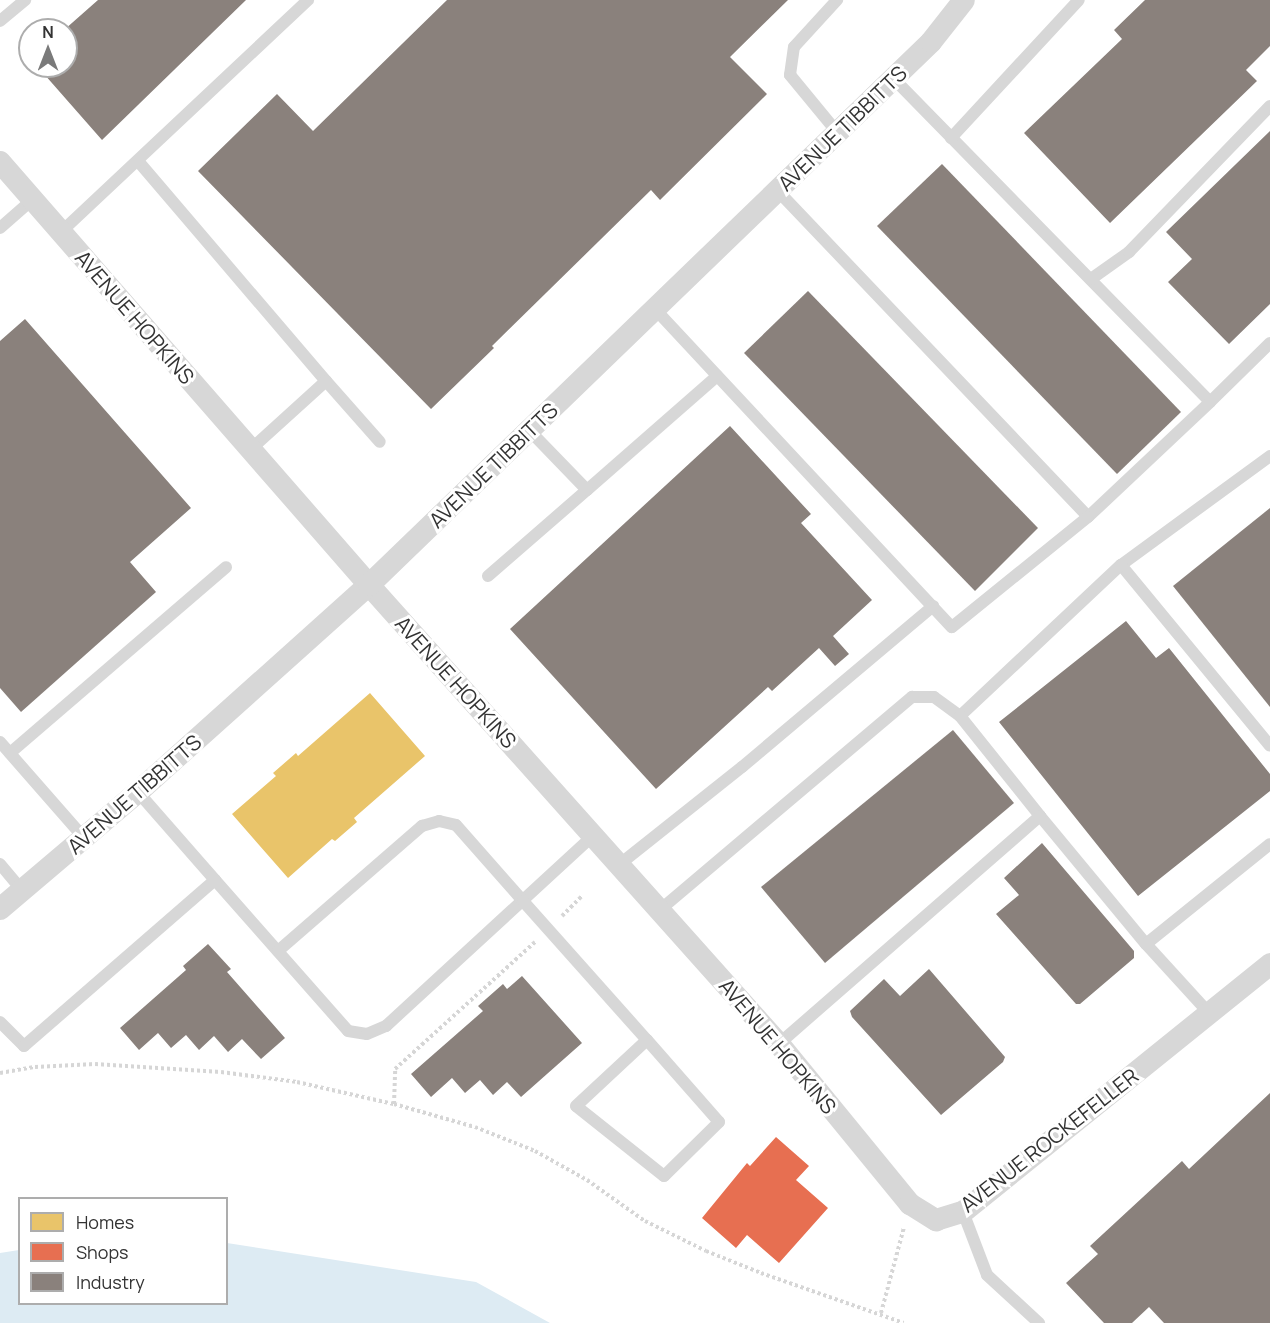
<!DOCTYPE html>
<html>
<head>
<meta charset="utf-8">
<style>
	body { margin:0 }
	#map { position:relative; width:1270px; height:1323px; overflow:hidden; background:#fff; font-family:Manrope,sans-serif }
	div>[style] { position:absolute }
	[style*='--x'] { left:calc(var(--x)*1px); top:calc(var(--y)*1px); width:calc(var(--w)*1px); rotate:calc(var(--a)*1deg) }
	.water>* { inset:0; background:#ddebf3 }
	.homes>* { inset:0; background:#e9c46a }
	.shops>* { inset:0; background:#e76f51 }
	.industry>* { inset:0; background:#8a817c }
	.path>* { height:4px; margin-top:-2px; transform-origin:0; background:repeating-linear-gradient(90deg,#d6d6d6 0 3px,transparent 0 6px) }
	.lane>* { height:12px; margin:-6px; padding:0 6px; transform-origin:6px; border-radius:6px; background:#d7d7d7 }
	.street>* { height:22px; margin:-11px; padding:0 11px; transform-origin:11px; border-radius:11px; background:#d7d7d7 }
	span { translate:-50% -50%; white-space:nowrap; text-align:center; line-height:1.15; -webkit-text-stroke:6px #fff; paint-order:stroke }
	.street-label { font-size:21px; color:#333 }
	.legend { position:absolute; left:18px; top:1197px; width:210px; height:108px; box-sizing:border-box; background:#fff; border:2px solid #adadad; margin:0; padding:8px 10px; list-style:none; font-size:18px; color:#333 }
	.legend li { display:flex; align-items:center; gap:12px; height:30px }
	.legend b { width:30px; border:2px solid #adadad }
	.north { position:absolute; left:18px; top:18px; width:60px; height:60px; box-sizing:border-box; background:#fff; border:2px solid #adadad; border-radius:50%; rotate:0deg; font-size:16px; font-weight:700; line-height:24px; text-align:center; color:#333 }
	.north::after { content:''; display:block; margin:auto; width:21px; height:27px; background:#7a7a7a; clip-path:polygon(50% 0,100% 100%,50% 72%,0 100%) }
</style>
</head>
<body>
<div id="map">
	<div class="water">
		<div style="clip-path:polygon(227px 1243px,476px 1282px,550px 1323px,0 1323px,0 1253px,19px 1250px,20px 1304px,226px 1304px)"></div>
	</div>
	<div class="homes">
		<div style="clip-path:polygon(370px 693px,425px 756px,354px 818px,357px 822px,335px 841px,332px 839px,288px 878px,232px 814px,276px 776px,273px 773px,296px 753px,298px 756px)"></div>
	</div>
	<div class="shops">
		<div style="clip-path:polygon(776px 1137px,809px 1166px,796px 1180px,828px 1208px,779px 1263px,747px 1235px,736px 1248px,702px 1218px,747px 1163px,750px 1166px)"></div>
	</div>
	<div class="industry">
		<div style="clip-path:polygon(98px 0,246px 0,102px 140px,37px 66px,66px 66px,64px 30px)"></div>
		<div style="clip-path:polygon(447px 0,788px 0,730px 57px,767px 94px,660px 200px,651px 190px,492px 346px,494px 348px,431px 409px,198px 171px,277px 94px,313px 131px)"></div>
		<div style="clip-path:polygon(1145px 0,1270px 0,1270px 46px,1246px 70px,1257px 81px,1110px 223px,1024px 133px,1122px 39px,1114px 30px)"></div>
		<div style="clip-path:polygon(1270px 131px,1270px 304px,1229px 344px,1168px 282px,1192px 259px,1166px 232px)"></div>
		<div style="clip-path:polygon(942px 164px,1181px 412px,1117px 474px,877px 226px)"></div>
		<div style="clip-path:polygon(808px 291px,1038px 528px,975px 591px,744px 353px)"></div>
		<div style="clip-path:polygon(25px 319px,191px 508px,130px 562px,156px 592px,21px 712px,0 688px,0 341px)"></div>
		<div style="clip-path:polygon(730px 426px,811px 514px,801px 523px,872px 600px,833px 636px,849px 654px,835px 666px,819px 648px,772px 691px,768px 687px,656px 789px,510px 629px)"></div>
		<div style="clip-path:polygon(1270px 508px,1270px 707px,1173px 586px)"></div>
		<div style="clip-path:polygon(1126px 621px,1156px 658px,1169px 648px,1270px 774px,1270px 791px,1138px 896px,999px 722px)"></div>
		<div style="clip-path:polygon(953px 730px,1014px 803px,825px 963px,761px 887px)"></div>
		<div style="clip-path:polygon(1042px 843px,1134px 951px,1134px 958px,1080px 1004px,1076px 1004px,996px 914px,1019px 895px,1004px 878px)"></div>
		<div style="clip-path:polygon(208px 944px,231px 969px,227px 972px,285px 1038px,261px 1059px,242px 1039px,228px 1052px,214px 1036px,199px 1050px,186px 1035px,171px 1048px,158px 1033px,139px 1050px,120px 1028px,186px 970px,183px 966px)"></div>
		<div style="clip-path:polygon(929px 969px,1005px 1057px,1003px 1062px,941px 1115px,852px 1017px,850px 1011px,884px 979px,900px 996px)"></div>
		<div style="clip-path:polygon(522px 976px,582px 1043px,521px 1097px,507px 1082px,493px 1095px,480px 1080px,465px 1093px,452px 1078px,431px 1097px,411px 1074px,483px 1011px,478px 1006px,503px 984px,507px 989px)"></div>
		<div style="clip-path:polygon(1270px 1093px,1270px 1323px,1164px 1323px,1149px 1307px,1132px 1323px,1104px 1323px,1066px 1283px,1098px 1254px,1090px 1246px,1182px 1161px,1189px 1169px)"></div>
	</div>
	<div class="path">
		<div style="--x:562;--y:916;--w:28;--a:-45"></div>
		<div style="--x:0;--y:1073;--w:36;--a:-10"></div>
		<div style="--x:35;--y:1067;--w:60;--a:-2.9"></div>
		<div style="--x:95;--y:1064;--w:126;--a:3.6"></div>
		<div style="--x:221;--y:1072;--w:77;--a:7.5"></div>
		<div style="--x:297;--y:1082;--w:99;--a:12.8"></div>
		<div style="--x:394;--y:1104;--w:84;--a:15.9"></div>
		<div style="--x:475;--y:1127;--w:65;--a:21.8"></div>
		<div style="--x:535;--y:1151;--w:60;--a:29.1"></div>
		<div style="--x:587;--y:1180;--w:71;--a:35.3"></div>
		<div style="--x:645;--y:1221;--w:68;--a:26.2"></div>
		<div style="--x:706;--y:1251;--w:59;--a:21.8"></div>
		<div style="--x:761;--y:1273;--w:151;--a:19.3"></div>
		<div style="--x:394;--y:1104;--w:35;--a:-88"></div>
		<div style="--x:395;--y:1069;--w:189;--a:-42.2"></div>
		<div style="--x:881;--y:1313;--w:89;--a:-75"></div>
	</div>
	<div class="lane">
		<div style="--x:0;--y:21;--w:33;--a:-40"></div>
		<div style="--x:893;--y:78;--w:453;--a:45.6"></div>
		<div style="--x:1210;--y:402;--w:84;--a:-44.5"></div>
		<div style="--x:837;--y:132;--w:74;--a:-129.5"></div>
		<div style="--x:790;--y:75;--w:28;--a:-82"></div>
		<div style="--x:794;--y:47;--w:64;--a:-47.5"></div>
		<div style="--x:951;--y:138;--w:188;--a:-47.2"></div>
		<div style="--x:138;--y:161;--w:289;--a:49.5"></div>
		<div style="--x:326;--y:381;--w:101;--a:137.8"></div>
		<div style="--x:777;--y:190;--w:451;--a:46.4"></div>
		<div style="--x:1088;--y:517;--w:168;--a:-43.3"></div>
		<div style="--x:0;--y:228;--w:44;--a:-41.3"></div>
		<div style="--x:61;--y:232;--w:339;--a:-43.2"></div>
		<div style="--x:1091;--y:279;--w:47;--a:-35.4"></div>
		<div style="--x:1129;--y:252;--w:203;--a:-46"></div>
		<div style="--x:655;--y:309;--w:435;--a:47"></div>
		<div style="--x:952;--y:627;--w:175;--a:-39"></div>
		<div style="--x:326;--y:381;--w:81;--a:48.5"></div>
		<div style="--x:1270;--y:456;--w:185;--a:143.8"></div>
		<div style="--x:1121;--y:565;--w:234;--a:50.5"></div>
		<div style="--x:587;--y:490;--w:173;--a:-41.2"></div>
		<div style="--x:488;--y:576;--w:131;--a:-41"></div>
		<div style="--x:587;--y:490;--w:83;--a:-134"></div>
		<div style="--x:960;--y:716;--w:221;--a:-43.2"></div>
		<div style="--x:0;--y:742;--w:128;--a:48.8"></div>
		<div style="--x:10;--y:753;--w:285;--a:-40.7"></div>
		<div style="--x:1040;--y:816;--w:166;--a:50.4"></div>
		<div style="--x:1146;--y:944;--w:93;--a:47.6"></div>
		<div style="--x:0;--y:864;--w:34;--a:50"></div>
		<div style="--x:620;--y:864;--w:156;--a:-38.5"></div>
		<div style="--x:742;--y:767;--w:250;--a:-40.1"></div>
		<div style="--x:215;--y:880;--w:201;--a:48.6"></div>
		<div style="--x:348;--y:1031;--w:19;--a:9"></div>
		<div style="--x:367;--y:1034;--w:21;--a:-23"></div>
		<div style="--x:386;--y:1026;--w:282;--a:-42.6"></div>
		<div style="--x:661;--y:909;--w:329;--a:-40.2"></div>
		<div style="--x:912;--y:697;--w:22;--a:0"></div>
		<div style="--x:934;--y:697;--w:32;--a:36"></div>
		<div style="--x:960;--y:716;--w:128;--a:51.3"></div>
		<div style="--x:1040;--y:816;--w:347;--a:138.9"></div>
		<div style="--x:1146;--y:944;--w:159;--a:-38.9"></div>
		<div style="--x:278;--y:951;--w:191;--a:-41"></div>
		<div style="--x:422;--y:826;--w:18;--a:-16"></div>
		<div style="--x:439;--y:821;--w:17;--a:13"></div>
		<div style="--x:456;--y:825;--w:101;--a:48.6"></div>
		<div style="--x:523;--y:901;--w:186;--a:48.3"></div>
		<div style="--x:647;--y:1040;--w:109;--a:48.7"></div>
		<div style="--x:719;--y:1122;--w:77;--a:135.5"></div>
		<div style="--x:664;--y:1176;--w:112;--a:-141.5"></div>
		<div style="--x:576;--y:1106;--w:97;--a:-42.9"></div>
		<div style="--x:0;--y:1022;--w:34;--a:45"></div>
		<div style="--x:24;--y:1046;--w:253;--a:-41"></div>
		<div style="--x:215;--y:880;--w:117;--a:-131.2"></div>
		<div style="--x:963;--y:1212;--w:67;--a:69.1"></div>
		<div style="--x:987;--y:1275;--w:71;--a:42.7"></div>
	</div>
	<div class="street">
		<div style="--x:0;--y:162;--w:561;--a:48.9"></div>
		<div style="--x:369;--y:585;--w:615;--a:48.23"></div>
		<div style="--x:779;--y:1044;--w:207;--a:50.7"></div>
		<div style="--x:910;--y:1204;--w:31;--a:32"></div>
		<div style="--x:936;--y:1220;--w:28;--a:-17"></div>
		<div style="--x:963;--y:1212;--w:395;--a:-38.9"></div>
		<div style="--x:0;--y:909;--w:181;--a:-40.3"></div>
		<div style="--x:138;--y:792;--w:310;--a:-41.9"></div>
		<div style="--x:369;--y:585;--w:781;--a:-44.01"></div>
		<div style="--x:931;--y:42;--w:53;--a:-51.8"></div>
	</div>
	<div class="street-label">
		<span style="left:842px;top:128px;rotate:-44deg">AVENUE TIBBITTS</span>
		<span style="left:135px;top:317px;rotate:49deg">AVENUE HOPKINS</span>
		<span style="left:493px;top:465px;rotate:-44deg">AVENUE TIBBITTS</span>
		<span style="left:456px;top:682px;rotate:48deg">AVENUE HOPKINS</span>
		<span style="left:134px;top:794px;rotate:-41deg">AVENUE TIBBITTS</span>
		<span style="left:778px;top:1046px;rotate:50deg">AVENUE HOPKINS</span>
		<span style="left:1049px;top:1140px;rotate:-38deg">AVENUE ROCKEFELLER</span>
	</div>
	<ul class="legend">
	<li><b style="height:16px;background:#e9c46a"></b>Homes</li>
	<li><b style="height:16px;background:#e76f51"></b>Shops</li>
	<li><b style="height:16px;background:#8a817c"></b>Industry</li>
	</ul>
	<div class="north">N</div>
</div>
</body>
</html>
